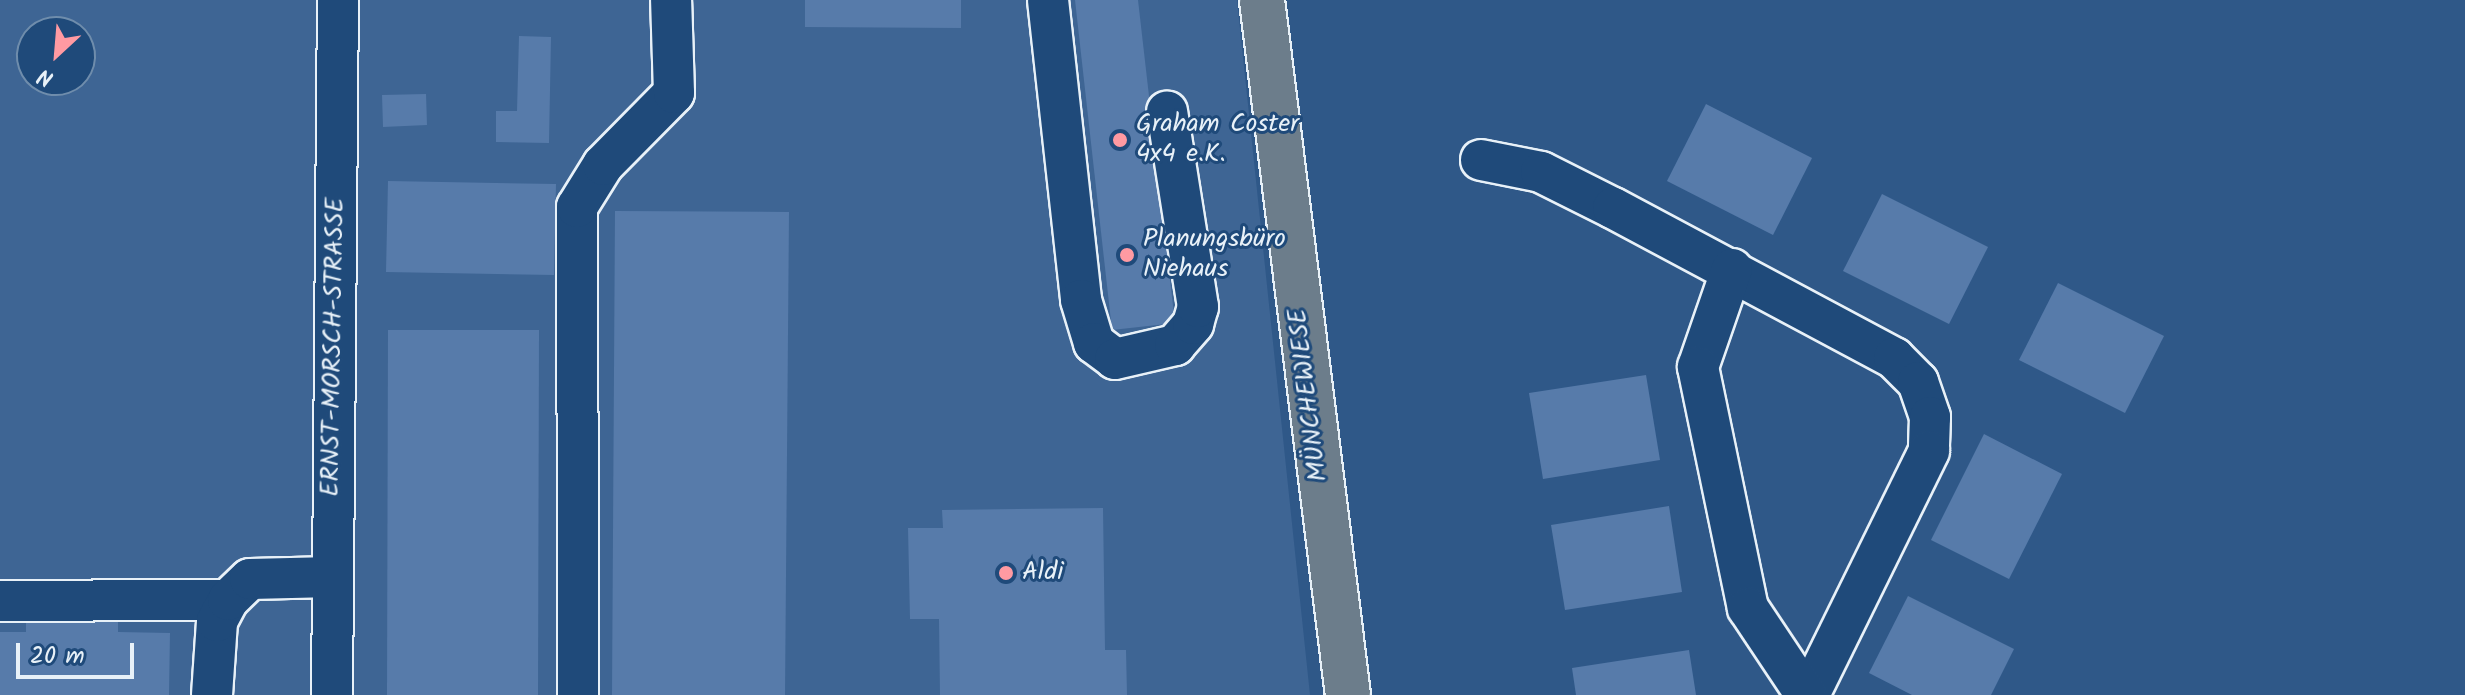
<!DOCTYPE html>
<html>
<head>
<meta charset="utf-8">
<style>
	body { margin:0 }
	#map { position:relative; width:2465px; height:695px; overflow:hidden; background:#2f5888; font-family:Kalam,sans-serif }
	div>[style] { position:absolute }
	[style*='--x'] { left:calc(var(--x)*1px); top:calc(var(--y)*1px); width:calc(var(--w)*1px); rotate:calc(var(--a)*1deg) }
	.built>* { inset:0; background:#3e6594 }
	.building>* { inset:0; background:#577baa }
	.roads { filter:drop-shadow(2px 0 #e8f1f8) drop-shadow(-2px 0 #e8f1f8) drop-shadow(0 2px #e8f1f8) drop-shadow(0 -2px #e8f1f8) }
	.minor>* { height:40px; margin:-20px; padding:0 20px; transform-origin:20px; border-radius:20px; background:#1f4a7a }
	.major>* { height:44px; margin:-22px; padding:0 22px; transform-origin:22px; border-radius:22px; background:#6c7d8b }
	.dots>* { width:22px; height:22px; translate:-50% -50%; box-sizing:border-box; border:4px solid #1f4a7a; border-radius:50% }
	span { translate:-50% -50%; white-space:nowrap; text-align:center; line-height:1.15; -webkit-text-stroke:6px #1f4a7a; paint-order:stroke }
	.poi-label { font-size:26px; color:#e8f1f8 }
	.left { translate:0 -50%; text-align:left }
	.street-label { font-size:26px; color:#e8f1f8 }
	.north { position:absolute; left:16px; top:16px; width:80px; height:80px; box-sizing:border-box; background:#1f4a7a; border:2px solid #6f8dac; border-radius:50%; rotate:206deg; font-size:22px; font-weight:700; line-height:32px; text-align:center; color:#e8f1f8 }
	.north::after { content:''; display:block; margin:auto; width:28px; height:36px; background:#ff9aa2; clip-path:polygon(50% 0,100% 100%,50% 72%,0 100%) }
	.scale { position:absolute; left:16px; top:643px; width:118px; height:36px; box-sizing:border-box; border:4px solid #e8f1f8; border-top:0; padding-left:10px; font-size:24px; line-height:28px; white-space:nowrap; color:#e8f1f8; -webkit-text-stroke:6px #1f4a7a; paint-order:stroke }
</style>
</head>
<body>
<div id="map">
	<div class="built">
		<div style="clip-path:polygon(evenodd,0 0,1237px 0,1310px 695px,0 695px,0 0,32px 32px,80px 32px,80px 80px,32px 80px,32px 32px)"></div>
	</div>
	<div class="building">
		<div style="clip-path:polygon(805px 0,961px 0,961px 28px,805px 27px)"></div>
		<div style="clip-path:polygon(1075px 0,1138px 0,1175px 323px,1112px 330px)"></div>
		<div style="clip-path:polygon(519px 36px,551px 37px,549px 143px,496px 142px,496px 111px,517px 111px)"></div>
		<div style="clip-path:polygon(426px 94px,427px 125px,383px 127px,382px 95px)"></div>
		<div style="clip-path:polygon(1706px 104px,1812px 158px,1773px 235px,1667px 181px)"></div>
		<div style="clip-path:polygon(388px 181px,556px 184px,554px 275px,386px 272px)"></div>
		<div style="clip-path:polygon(1882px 194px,1988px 247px,1949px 324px,1843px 271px)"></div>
		<div style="clip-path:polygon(615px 211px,789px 212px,785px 695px,612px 695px)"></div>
		<div style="clip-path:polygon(2058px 283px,2164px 336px,2125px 413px,2019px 360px)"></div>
		<div style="clip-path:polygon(388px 330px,539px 330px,538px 695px,387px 695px)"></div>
		<div style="clip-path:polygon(1646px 375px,1660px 460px,1543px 479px,1529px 393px)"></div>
		<div style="clip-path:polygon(1984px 434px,2062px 474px,2009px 579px,1931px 540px)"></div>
		<div style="clip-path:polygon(1669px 506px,1682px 592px,1565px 610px,1551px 525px)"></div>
		<div style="clip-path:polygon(1103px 508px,1105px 650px,1126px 650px,1127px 695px,940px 695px,939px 619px,910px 619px,908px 528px,943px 528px,942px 510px)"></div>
		<div style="clip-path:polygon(1908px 596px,2014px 649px,1991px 695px,1912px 695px,1869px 673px)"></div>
		<div style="clip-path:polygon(26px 616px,118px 618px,118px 632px,170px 633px,169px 695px,0 695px,0 632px,26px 632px)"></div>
		<div style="clip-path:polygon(1689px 650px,1696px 695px,1576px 695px,1572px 668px)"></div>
	</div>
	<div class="roads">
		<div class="minor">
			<div style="--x:1048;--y:0;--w:302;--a:83.7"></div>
			<div style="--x:1081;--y:300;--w:45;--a:73.2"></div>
			<div style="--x:1094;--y:343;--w:26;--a:37"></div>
			<div style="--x:1115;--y:359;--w:62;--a:-13.1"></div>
			<div style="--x:1175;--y:345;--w:28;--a:-49"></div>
			<div style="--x:1193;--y:324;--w:18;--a:-74"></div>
			<div style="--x:1198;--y:307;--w:198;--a:-99"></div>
			<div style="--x:1481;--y:160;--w:61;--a:11.3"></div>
			<div style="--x:1541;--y:172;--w:80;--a:26.6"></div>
			<div style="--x:1613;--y:208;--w:319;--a:28.1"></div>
			<div style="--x:1894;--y:358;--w:34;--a:45"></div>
			<div style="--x:1918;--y:382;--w:37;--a:71"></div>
			<div style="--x:1930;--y:417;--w:34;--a:92"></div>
			<div style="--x:1929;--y:451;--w:272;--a:116.2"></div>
			<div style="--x:1732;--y:269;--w:104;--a:109.1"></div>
			<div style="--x:1698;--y:367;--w:246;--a:78.3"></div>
			<div style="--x:1748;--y:608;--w:105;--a:56.3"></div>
			<div style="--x:0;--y:601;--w:228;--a:-0.3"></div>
			<div style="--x:212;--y:695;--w:74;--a:-86.1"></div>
			<div style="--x:217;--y:621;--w:24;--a:-62"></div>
			<div style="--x:228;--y:600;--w:30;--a:-44"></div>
			<div style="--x:250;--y:579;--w:82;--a:-1.4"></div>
			<div style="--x:332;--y:695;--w:695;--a:-89.51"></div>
			<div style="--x:578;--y:695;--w:488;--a:-90.1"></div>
			<div style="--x:577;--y:207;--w:49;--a:-58.2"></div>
			<div style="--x:603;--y:165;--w:101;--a:-45.4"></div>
			<div style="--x:674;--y:93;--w:93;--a:-91.8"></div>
		</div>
		<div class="major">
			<div style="--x:1262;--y:0;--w:700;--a:82.95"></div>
		</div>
	</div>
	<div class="dots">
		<div style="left:1120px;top:140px;background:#ff9aa2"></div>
		<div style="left:1127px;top:255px;background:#ff9aa2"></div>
		<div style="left:1006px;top:573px;background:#ff9aa2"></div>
	</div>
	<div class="poi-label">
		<span class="left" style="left:1136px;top:140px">Graham Coster<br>4x4 e.K.</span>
		<span class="left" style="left:1143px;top:255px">Planungsbüro<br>Niehaus</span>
		<span class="left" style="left:1022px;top:573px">Aldi</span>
	</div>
	<div class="street-label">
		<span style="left:334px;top:347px;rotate:-89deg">ERNST-MORSCH-STRASSE</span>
		<span style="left:1309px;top:395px;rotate:-97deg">MÜNCHEWIESE</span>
	</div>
	<div class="north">N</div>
	<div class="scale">20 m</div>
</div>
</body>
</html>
